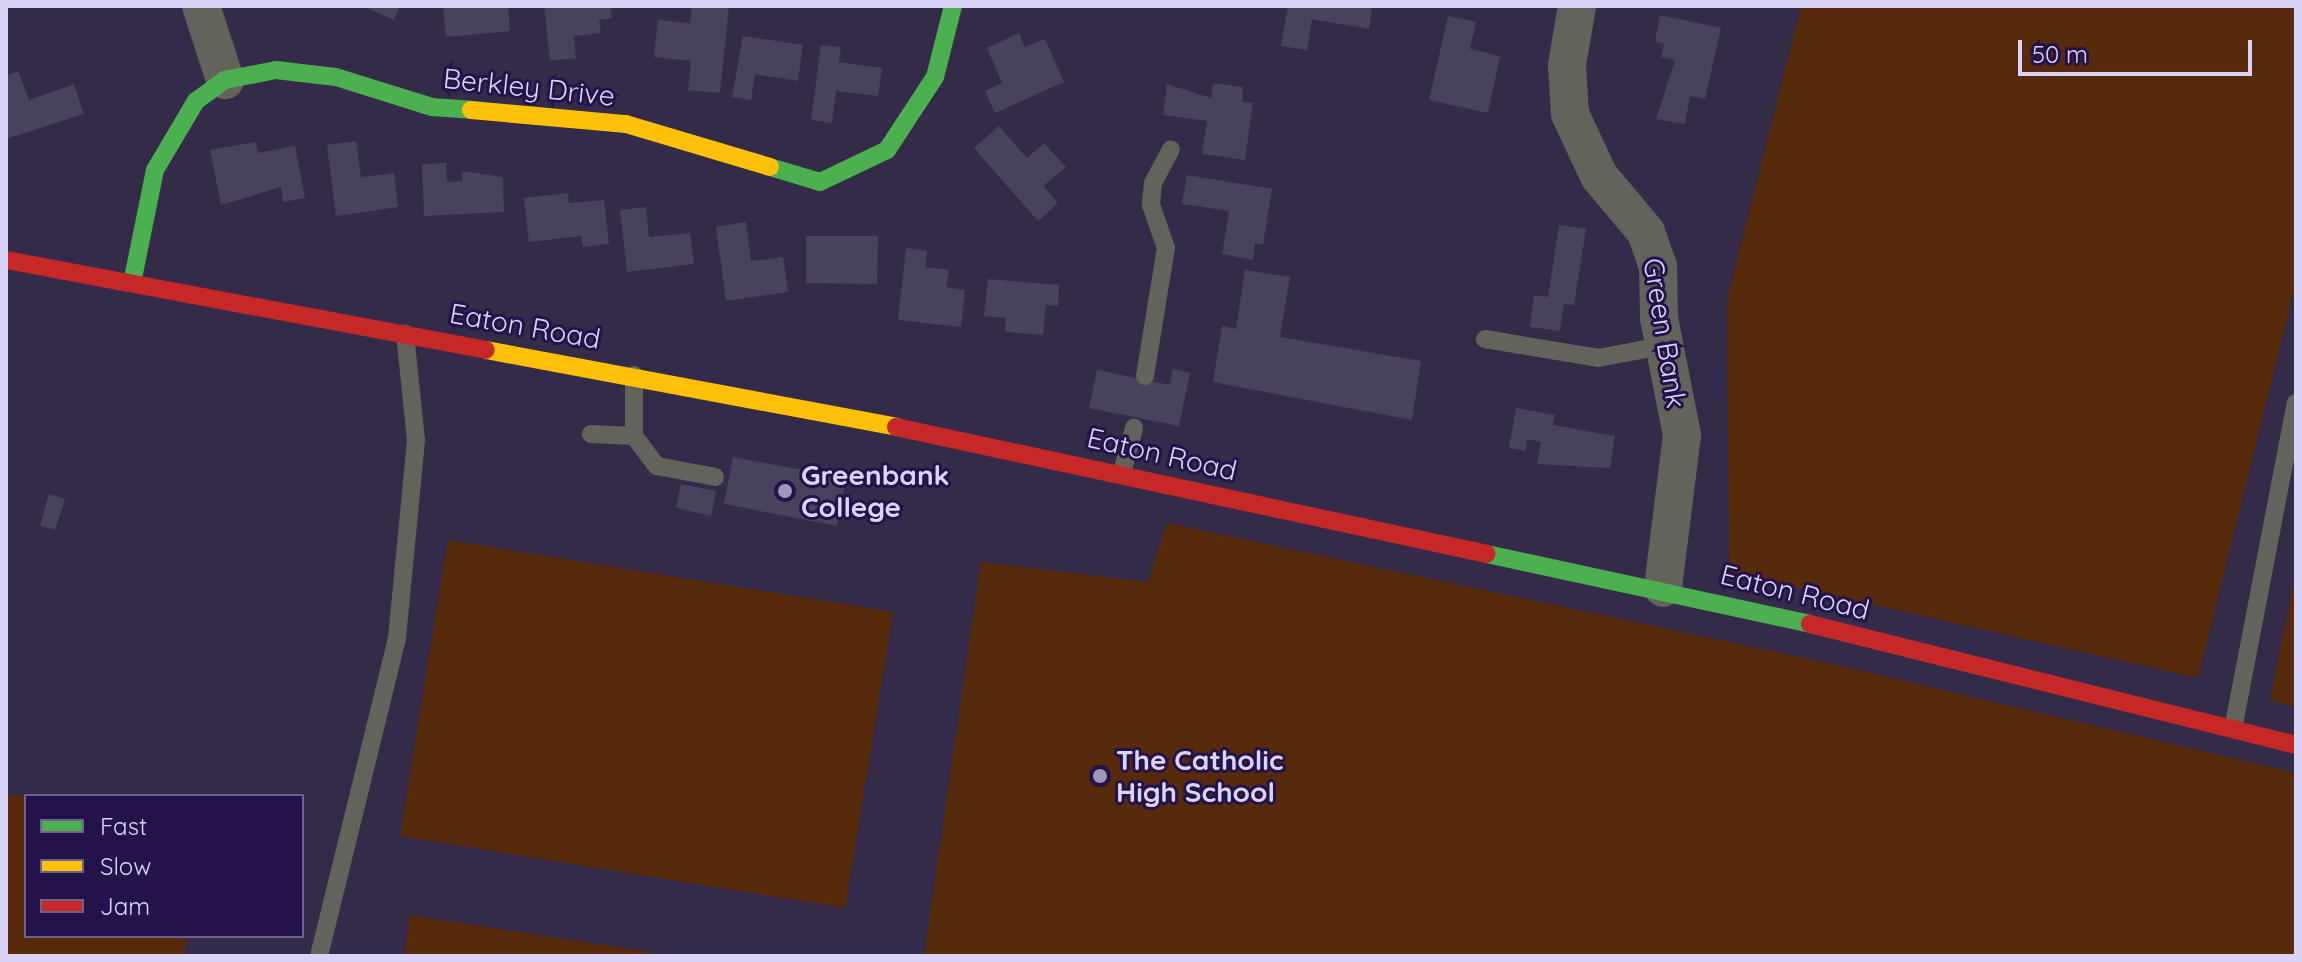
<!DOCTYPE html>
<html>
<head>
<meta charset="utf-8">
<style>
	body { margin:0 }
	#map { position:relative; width:2302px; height:962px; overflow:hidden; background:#332b48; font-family:Quicksand,sans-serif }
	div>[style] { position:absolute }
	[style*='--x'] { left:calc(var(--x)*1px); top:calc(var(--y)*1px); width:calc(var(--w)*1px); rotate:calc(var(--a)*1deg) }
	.green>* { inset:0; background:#572a0b }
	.building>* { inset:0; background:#49425c }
	.lane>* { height:18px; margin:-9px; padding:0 9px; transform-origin:9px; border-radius:9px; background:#64635b }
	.street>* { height:38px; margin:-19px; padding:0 19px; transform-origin:19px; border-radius:19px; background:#64635b }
	.fast>* { height:18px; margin:-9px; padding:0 9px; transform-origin:9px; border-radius:9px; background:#4caf50 }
	.slow>* { height:18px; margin:-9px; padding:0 9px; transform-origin:9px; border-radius:9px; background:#ffc107 }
	.jam>* { height:18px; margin:-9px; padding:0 9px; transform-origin:9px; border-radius:9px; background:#c62828 }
	.dots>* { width:22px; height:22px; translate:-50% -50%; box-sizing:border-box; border:4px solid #24134a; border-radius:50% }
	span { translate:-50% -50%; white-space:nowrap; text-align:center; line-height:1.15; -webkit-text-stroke:6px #24134a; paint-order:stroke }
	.street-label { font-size:28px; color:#dad5f8 }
	.poi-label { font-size:28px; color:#dad5f8; font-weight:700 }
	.left { translate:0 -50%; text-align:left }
	.frame { position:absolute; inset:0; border:8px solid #dad5f8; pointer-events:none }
	.legend { position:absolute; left:24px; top:794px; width:280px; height:144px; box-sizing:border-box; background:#24134a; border:2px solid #6d6190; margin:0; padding:10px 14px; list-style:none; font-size:24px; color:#dad5f8 }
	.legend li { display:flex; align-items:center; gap:16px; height:40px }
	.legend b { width:40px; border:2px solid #6d6190 }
	.scale { position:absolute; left:2018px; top:40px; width:234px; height:36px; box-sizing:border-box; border:4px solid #dad5f8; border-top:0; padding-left:10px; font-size:24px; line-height:28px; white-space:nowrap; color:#dad5f8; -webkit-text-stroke:6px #24134a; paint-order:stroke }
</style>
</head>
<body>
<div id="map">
	<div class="green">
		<div style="clip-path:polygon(1801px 6px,2296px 6px,2296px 281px,2198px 678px,1729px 572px,1727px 300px)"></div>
		<div style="clip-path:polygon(1167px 523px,1824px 662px,2296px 773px,2296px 956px,924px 956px,981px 562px,1148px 582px)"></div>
		<div style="clip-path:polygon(448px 540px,893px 612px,845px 908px,400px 836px)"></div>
		<div style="clip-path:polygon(2296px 571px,2296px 707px,2270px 701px)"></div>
		<div style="clip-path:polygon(6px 794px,26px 797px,26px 936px,187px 936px,184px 956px,6px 956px)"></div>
		<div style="clip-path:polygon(410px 915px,674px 956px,404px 956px)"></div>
	</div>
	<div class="building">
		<div style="clip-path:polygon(362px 6px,400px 6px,394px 20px)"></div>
		<div style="clip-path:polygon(443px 6px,508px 6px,510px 31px,446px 37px)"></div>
		<div style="clip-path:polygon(544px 6px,610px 6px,612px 18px,599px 20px,601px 33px,574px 36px,576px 58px,550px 61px)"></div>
		<div style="clip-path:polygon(692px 6px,729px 6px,720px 93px,688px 90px,691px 61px,654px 57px,658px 20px,690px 23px)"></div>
		<div style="clip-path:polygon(1288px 6px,1372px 6px,1369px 29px,1312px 19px,1307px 50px,1281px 46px)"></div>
		<div style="clip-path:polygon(1660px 15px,1721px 28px,1705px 99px,1690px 96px,1685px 124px,1656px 119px,1675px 60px,1661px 57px,1664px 44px,1655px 42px)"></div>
		<div style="clip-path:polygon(1448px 16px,1476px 22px,1470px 49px,1500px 56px,1488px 113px,1429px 100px)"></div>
		<div style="clip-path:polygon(1019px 33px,1025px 47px,1045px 39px,1064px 82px,995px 113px,985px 91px,1002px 83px,987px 48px)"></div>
		<div style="clip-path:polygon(743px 36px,803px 45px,798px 81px,755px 74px,751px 100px,732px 97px)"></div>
		<div style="clip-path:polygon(821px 45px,841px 47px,839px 62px,882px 68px,878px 96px,836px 91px,832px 123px,811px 120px)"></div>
		<div style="clip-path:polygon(18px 71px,29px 100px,74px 84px,84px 114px,6px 139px,6px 76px)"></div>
		<div style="clip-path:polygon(1213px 83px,1243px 87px,1242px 102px,1253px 103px,1245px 160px,1202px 154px,1207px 121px,1163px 115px,1167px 84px,1211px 98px)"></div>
		<div style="clip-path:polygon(999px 126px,1027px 158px,1044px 143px,1066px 167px,1043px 186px,1058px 203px,1038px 221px,974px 148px)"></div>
		<div style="clip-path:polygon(356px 141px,361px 177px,394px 173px,398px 207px,336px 216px,327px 145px)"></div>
		<div style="clip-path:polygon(256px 142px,258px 153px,295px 146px,305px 198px,283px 202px,281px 187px,221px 205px,210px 150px)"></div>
		<div style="clip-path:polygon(446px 163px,447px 182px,462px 181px,462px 171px,503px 177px,504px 212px,424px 216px,422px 164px)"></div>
		<div style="clip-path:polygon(1187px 175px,1272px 189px,1263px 245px,1255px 243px,1253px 260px,1222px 254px,1229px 211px,1182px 204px)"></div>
		<div style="clip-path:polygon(568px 193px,569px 203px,604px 200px,609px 244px,583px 247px,581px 236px,529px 242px,524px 198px)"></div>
		<div style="clip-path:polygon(646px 207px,649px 237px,690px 233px,694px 264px,627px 272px,620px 210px)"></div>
		<div style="clip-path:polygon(746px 222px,751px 261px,783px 257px,788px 292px,726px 301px,716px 227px)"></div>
		<div style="clip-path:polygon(1559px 225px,1586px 229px,1574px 305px,1564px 304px,1560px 331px,1530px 327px,1534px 295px,1548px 297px)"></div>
		<div style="clip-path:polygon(806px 236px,878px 236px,877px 284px,806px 283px)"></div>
		<div style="clip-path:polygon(906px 248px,927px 251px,925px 267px,949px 270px,946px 287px,965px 290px,961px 327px,898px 320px)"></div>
		<div style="clip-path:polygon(1245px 270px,1290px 277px,1280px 337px,1421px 361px,1412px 420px,1213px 382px,1222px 326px,1236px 329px)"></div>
		<div style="clip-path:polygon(988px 279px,1059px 285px,1058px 306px,1046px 305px,1043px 335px,1005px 332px,1006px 318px,984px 316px)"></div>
		<div style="clip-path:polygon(1173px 369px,1190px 373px,1179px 426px,1089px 408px,1097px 370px,1170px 385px)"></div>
		<div style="clip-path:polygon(1516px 408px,1555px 415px,1553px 425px,1615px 436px,1610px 468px,1537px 464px,1541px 442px,1527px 439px,1526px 451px,1509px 448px)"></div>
		<div style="clip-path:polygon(733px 457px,846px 478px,837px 526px,724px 504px)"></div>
		<div style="clip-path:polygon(681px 484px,716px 491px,711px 516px,676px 508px)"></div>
		<div style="clip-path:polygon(49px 494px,65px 499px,55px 530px,40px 526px)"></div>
	</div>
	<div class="lane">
		<div style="--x:1485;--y:339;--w:115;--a:9.5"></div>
		<div style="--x:1598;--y:358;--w:66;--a:-10.5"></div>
		<div style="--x:634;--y:375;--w:61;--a:90"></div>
		<div style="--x:634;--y:436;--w:38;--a:53"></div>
		<div style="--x:657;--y:466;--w:59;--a:10.7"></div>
		<div style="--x:1145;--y:376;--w:130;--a:-80.7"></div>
		<div style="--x:1166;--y:248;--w:46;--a:-109.2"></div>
		<div style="--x:1151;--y:205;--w:22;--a:-85"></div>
		<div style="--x:1153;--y:183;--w:38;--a:-62"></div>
		<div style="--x:591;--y:434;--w:43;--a:2.7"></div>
		<div style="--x:1122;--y:473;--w:47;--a:-75.1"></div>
		<div style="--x:2233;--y:729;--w:332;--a:-79.1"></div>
		<div style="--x:319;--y:956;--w:327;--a:-76.2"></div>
		<div style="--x:397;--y:638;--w:199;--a:-84.5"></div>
		<div style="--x:416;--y:440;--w:107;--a:-95.9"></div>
	</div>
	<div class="street">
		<div style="--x:201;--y:6;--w:78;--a:72"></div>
		<div style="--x:1577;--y:6;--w:60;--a:99.6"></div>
		<div style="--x:1567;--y:65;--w:49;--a:86.5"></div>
		<div style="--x:1570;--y:114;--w:68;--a:64.9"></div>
		<div style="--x:1599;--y:176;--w:73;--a:50"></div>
		<div style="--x:1646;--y:232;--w:36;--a:71"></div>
		<div style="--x:1658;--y:266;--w:52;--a:88.9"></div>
		<div style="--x:1659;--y:318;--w:119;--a:78.9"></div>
		<div style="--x:1682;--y:435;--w:154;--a:97.1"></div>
	</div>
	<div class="fast">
		<div style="--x:770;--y:167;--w:52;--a:16.7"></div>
		<div style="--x:820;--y:182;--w:74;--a:-25.5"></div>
		<div style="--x:887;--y:150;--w:87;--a:-56.7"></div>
		<div style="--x:935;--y:77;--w:73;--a:-75.8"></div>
		<div style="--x:132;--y:283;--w:115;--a:-78.5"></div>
		<div style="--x:155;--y:170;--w:80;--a:-59.3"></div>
		<div style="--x:196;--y:101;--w:36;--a:-36"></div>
		<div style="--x:225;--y:80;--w:52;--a:-11.1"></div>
		<div style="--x:276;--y:70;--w:60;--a:6.7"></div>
		<div style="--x:336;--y:77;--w:101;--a:17.4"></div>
		<div style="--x:432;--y:107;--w:39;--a:4"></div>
		<div style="--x:1487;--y:554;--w:330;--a:12.2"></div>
	</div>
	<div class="slow">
		<div style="--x:471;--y:110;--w:156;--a:5.2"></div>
		<div style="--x:626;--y:124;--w:150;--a:16.6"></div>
		<div style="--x:486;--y:350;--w:417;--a:10.6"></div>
	</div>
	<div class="jam">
		<div style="--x:6;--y:260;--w:488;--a:10.6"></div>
		<div style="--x:896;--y:427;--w:604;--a:12.13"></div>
		<div style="--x:1810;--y:624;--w:501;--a:13.98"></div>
	</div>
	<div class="dots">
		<div style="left:785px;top:491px;background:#a09aba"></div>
		<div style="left:1100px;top:776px;background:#a09aba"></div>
	</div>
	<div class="street-label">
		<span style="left:529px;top:87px;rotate:6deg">Berkley Drive</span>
		<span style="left:525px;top:326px;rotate:10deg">Eaton Road</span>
		<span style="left:1665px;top:333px;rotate:81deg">Green Bank</span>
		<span style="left:1162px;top:454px;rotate:13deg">Eaton Road</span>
		<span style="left:1795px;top:592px;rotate:14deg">Eaton Road</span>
	</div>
	<div class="poi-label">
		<span class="left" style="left:801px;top:491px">Greenbank<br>College</span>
		<span class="left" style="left:1116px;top:776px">The Catholic<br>High School</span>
	</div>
	<div class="frame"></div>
	<ul class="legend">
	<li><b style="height:10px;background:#4caf50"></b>Fast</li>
	<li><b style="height:10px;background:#ffc107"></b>Slow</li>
	<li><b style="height:10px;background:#c62828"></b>Jam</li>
	</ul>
	<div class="scale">50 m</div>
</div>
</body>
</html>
